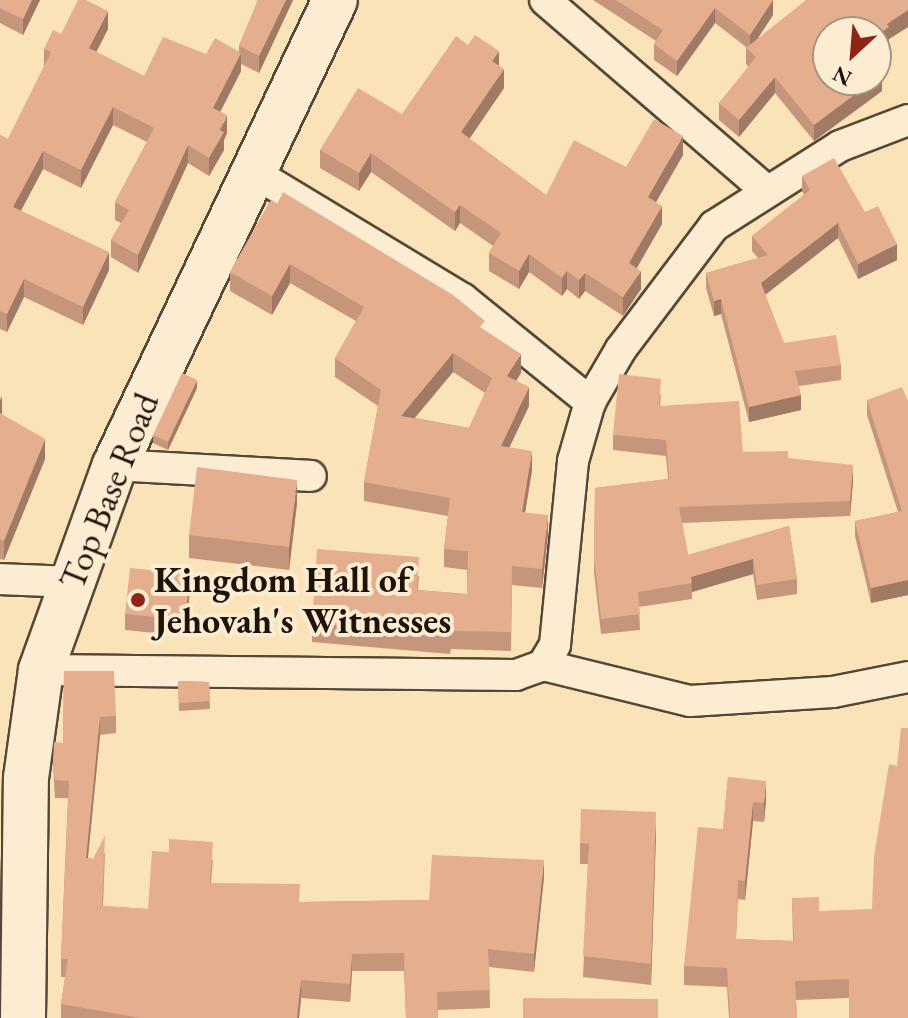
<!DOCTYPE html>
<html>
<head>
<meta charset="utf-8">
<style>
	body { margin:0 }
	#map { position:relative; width:908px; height:1018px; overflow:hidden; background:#fbe3b9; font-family:"EB Garamond",serif }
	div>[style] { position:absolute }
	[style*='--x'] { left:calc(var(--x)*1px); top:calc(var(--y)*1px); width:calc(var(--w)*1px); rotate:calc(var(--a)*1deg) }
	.roads { filter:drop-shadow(2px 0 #564837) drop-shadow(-2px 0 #564837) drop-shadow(0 2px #564837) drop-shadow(0 -2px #564837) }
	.street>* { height:30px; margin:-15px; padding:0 15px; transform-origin:15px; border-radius:15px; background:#fcedd2 }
	.secondary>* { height:44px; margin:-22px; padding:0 22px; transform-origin:22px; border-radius:22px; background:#fcedd2 }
	.wall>* { inset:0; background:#c5967b }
	.shaded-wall>* { inset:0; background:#a07a64 }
	.building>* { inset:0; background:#e5ae8f }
	.dots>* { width:22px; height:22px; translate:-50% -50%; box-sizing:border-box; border:4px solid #fcedd2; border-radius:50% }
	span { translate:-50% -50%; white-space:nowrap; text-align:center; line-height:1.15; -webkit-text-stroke:8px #fcedd2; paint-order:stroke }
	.street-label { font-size:36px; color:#1f140c }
	.poi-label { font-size:36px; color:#1f140c; font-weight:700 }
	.left { translate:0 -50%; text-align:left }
	.north { position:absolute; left:812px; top:16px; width:80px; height:80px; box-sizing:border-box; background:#fcedd2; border:2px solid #a49683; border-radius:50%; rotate:206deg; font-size:22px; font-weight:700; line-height:32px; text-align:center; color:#1f140c }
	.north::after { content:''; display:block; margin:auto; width:28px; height:36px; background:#8f2418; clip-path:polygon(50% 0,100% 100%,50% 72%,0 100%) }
</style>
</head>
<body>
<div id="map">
	<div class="roads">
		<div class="street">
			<div style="--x:545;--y:0;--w:291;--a:40.7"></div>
			<div style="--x:253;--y:172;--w:245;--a:31.2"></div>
			<div style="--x:463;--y:299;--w:164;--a:39"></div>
			<div style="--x:115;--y:465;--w:196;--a:3.2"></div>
			<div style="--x:0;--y:579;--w:71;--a:2.4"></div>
			<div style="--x:543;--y:665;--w:23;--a:-59"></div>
			<div style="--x:555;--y:645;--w:185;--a:-84.4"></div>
			<div style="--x:573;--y:461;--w:61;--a:-73.9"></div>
			<div style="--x:590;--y:402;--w:61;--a:-59.7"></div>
			<div style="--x:621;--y:349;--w:154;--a:-52.9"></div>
			<div style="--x:714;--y:226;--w:149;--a:-32.4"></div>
			<div style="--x:840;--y:146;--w:73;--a:-20.9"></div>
			<div style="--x:41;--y:670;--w:475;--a:0.6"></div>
			<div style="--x:516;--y:675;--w:29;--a:-20"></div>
			<div style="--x:543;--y:665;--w:151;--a:13.8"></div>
			<div style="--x:690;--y:701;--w:143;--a:-3.6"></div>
			<div style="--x:833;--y:692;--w:76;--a:-11.3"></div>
		</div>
		<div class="secondary">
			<div style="--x:23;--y:1018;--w:240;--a:-89.3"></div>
			<div style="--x:26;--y:778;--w:109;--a:-82.1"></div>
			<div style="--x:41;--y:670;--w:218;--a:-70.2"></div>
			<div style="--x:115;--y:465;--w:514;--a:-64.68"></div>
		</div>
	</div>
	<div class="wall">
		<div style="clip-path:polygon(0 0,40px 0,23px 35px,0 23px)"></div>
		<div style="clip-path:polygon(258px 0,293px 0,259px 73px,241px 64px,241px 71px,220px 112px,227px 133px,224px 140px,224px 150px,209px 176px,188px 163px,138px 273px,111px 257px,111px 240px,121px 223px,115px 220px,115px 202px,147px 142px,113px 125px,81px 188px,43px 169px,21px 211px,109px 270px,83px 325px,24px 297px,7px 332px,0 329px,0 135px,8px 139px,44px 67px,44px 49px,61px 34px,108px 29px,96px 52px,144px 76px,206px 54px,239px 51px,239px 46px)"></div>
		<div style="clip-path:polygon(593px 0,773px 0,773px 15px,758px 38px,908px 0,908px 27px,889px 39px,889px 44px,828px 32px,882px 91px,814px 141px,775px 93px,739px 137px,719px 120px,719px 103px,749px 67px,746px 64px,746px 47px,715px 23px,677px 76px,654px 60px,654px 44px,656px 41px)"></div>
		<div style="clip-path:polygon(499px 66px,504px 88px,469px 139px,546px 195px,626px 167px,683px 155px,656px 202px,662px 224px,637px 268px,641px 289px,623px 316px,585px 291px,579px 299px,567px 289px,562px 296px,529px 272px,519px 289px,489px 271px,489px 253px,493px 246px,460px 223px,455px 231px,371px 172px,359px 191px,320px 168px,320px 150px,402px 114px)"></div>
		<div style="clip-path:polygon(802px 176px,865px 212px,897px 260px,858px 279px,838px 238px,765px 295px,784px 343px,841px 365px,841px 380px,799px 386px,801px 410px,749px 422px,721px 314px,714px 316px,706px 288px,706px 273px,758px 258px,752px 251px,752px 236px,804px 195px,802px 191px)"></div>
		<div style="clip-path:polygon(evenodd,271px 200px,485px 331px,521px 373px,516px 381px,529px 406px,509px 448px,532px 470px,525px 513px,548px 534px,542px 588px,512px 585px,511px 651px,451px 649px,450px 654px,312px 642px,312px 623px,419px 576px,418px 590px,467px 594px,467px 570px,444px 567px,444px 549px,448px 516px,364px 501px,364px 482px,378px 406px,335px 377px,335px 358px,356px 321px,290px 283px,272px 315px,230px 291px,230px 272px,271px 200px,453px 372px,485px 393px,469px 428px,415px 418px,453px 372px)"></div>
		<div style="clip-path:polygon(197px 388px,168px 450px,153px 443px,153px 435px)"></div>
		<div style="clip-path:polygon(661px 394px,660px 406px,743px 452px,788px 458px,853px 481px,850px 516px,682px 523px,688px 555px,789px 526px,797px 579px,797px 594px,757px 600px,753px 574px,692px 592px,692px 599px,639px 607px,640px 630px,601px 634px,594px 572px,595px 488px,668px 479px,666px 456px,613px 450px,613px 435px)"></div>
		<div style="clip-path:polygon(0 395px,2px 414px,45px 459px,4px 560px,0 559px)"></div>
		<div style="clip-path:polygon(867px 400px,908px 401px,908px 595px,871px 603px,855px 536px,855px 521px,898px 512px,867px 415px)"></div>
		<div style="clip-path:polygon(297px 503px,289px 570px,189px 558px,189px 535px)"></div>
		<div style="clip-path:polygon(190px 590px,185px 636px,125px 630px,125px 614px)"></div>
		<div style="clip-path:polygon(64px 671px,116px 716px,116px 733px,100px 735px,88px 858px,93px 859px,105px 853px,103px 906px,148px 909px,213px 859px,211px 883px,300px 902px,429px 900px,544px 877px,534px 972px,489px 967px,490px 1008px,438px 1010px,438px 1018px,406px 1018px,404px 971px,352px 971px,350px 1002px,301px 998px,299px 1018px,61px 1018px,61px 1004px,65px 977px,61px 977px,61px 959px,68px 798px,55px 798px,53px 763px,63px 743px)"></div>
		<div style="clip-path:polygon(178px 681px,209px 682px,210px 709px,179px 711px)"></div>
		<div style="clip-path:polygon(728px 777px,766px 800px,764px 822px,753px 821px,745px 900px,738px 899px,736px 939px,793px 941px,792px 898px,819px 911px,908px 1018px,849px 998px,796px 1000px,797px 1018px,729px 1018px,727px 987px,684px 985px,684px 966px,723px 829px)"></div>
		<div style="clip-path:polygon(656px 833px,651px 985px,583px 977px,588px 864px,580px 864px,580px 843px)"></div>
	</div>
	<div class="shaded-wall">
		<div style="clip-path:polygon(32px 0,40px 0,23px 35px,23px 19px)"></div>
		<div style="clip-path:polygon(286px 0,293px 0,259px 73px,259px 56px)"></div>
		<div style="clip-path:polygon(773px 0,773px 15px,750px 50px,750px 35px)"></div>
		<div style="clip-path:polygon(715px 8px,715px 23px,677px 76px,677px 61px)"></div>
		<div style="clip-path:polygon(908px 10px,908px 27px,889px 39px,889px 44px,876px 53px,876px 36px,887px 24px)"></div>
		<div style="clip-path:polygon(108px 11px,108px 29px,89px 66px,89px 48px)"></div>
		<div style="clip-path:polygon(499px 51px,499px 70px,492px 61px)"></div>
		<div style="clip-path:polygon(241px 53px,241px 71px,213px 126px,213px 108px)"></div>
		<div style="clip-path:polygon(504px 69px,504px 88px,461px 151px,461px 132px)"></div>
		<div style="clip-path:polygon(882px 74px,882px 91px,814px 141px,814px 125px,874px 80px,876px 80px,876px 78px)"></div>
		<div style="clip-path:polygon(775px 77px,775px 93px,739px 137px,739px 120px)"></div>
		<div style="clip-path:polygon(113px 107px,113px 125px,81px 188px,81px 170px)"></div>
		<div style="clip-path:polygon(227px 115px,227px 133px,224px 140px,224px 150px,209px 176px,209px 158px)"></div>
		<div style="clip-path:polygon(683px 136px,683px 155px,648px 216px,648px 197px)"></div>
		<div style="clip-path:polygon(188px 145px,188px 163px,138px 273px,138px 255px)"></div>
		<div style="clip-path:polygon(43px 151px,43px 169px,13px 225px,13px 207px)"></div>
		<div style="clip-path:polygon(371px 153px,371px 172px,359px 191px,359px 173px)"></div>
		<div style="clip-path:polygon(460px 205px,460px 223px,455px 231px,455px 212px)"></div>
		<div style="clip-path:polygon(662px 206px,662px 224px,629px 281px,629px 263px)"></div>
		<div style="clip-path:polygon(838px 223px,838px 238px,761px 298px,761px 283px)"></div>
		<div style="clip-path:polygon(897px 244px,897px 260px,858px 279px,858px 264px)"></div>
		<div style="clip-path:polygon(109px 252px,109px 270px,83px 325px,83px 307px)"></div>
		<div style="clip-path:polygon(529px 254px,529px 272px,519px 289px,519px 271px)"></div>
		<div style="clip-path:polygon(290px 264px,290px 283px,272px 315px,272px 296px)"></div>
		<div style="clip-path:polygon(567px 271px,567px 289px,562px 296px,562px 278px)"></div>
		<div style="clip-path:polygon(641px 271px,641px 289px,623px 316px,623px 297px)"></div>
		<div style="clip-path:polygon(585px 273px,585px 291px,579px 299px,579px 280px)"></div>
		<div style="clip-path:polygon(24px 279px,24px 297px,7px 332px,7px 314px)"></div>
		<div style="clip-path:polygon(721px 299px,721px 314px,714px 316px,714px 301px)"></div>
		<div style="clip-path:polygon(453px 353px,453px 372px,401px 434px,401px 416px)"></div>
		<div style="clip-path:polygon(521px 354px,521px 373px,507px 395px,507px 376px)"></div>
		<div style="clip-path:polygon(197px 380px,197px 388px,168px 450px,168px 442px)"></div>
		<div style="clip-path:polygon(529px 387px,529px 406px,501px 465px,501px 446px)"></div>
		<div style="clip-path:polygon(801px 395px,801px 410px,749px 422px,749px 407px)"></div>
		<div style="clip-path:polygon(2px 396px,2px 416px,0 421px,0 401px)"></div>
		<div style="clip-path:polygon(45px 439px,45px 459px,4px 560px,4px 541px)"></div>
		<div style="clip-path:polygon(532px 451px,532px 470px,522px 531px,522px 512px)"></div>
		<div style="clip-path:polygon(853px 465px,853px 481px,850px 516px,850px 501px)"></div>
		<div style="clip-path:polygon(297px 480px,297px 503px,289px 570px,289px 547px)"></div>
		<div style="clip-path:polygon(548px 515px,548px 534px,542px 588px,542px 569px)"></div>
		<div style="clip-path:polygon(753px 559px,753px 574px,692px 592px,691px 577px)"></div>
		<div style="clip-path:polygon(190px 574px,190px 590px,185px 636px,185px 620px)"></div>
		<div style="clip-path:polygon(908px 580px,908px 595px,871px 603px,871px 588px)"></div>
		<div style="clip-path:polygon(100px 717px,100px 735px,86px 876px,86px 858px)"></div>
		<div style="clip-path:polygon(766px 781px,766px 800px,764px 822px,764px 803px)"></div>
		<div style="clip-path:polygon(753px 802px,753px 821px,745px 900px,745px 881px)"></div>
		<div style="clip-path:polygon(656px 812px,656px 833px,651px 985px,651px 964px)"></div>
		<div style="clip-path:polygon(544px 860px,544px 877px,534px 972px,534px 954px)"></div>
		<div style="clip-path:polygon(352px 954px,352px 971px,350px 1002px,350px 984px)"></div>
		<div style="clip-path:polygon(301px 980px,301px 998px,299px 1018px,297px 1018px)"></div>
	</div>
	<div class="building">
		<div style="clip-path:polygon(0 0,32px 0,23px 19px,0 8px)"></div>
		<div style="clip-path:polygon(78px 0,86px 0,108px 11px,89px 48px,144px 76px,163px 37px,206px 54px,215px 38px,241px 53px,213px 108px,227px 115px,219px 130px,224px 132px,209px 158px,188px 145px,138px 255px,111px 240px,129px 210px,115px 202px,154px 128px,113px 107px,81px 170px,43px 151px,13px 207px,109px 252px,83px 307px,24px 279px,7px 314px,0 311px,0 135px,8px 139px,51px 52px,44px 49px,53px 30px,61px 34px)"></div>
		<div style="clip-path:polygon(258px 0,286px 0,259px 56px,239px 46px)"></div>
		<div style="clip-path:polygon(616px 0,773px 0,750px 35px,715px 8px,677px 61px,654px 44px,663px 30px)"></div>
		<div style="clip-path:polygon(806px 0,908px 0,908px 10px,887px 24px,889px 27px,876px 36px,876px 32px,828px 32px,828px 80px,874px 80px,814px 125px,775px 77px,739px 120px,719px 103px,756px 57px,746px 48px)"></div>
		<div style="clip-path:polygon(475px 35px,499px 51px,492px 61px,504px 69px,461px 132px,546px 195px,574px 140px,626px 167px,654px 119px,683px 136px,648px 197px,662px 206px,629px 263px,641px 271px,623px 297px,585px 273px,579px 280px,567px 271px,562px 278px,529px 254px,519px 271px,489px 253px,501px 233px,460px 205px,455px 212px,371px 153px,359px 173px,320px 150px,358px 88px,402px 114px,456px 36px,468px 45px)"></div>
		<div style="clip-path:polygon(876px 65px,882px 74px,876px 78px)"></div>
		<div style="clip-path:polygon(834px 158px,865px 212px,878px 206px,897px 244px,858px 264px,838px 223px,761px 283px,784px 343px,836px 335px,841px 365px,795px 371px,801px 395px,749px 407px,721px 299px,714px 301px,706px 273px,768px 255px,752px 236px,810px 190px,802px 176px)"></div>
		<div style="clip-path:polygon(evenodd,283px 192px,453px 295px,485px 321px,480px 327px,521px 354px,507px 376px,529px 387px,501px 446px,532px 451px,522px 512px,548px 515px,542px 569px,512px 566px,511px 632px,451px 631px,450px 635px,312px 623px,317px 549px,419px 557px,417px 590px,467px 594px,468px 551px,444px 549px,450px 498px,364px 482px,381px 390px,335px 358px,364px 307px,290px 264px,272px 296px,230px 272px,271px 200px,277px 204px,283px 192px,453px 353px,492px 378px,469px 428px,401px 416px,453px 353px)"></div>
		<div style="clip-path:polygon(182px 373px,197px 380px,168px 442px,153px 435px)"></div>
		<div style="clip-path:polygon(619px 374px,661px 379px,659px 406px,739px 401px,743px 452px,788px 451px,788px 458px,853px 465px,850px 501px,679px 507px,688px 555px,789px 526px,797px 579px,757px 585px,753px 559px,691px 577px,692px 583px,638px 592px,640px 614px,601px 619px,594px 557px,595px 488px,669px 479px,666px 440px,613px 435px)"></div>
		<div style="clip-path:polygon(902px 387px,908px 401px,908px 580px,871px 588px,855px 521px,902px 511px,867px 400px)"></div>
		<div style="clip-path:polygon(0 413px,45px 439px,4px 541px,0 539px)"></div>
		<div style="clip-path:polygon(197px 467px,297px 480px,289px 547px,189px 535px)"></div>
		<div style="clip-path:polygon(130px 568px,190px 574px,185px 620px,125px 614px)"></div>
		<div style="clip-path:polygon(64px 671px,114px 671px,116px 716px,100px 717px,86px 858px,93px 859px,105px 835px,102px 906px,148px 909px,152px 851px,169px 852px,169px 839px,213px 842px,210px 883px,300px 884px,299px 902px,429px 900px,432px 855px,544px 860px,534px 954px,488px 949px,490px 990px,437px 992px,438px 1018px,406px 1018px,404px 953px,352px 954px,350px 984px,301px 980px,297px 1018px,140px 1018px,61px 1004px,68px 959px,61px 959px,69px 781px,55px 780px,53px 763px,54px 742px,63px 743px)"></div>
		<div style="clip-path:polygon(178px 681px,209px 682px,210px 701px,179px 703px)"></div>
		<div style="clip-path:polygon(901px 728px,908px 728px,908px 1018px,849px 1018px,849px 979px,795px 981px,797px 1018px,730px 1018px,727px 968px,684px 966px,698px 827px,723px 829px,728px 777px,766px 781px,764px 803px,753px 802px,745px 881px,738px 880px,736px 939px,794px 941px,792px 898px,819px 897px,819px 911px,872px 909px,874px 857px,889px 764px,897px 766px)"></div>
		<div style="clip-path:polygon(581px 809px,656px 812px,651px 964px,583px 956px,589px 844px,580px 843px)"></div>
		<div style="clip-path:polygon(523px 998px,658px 999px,658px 1018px,523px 1018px)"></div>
	</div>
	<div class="dots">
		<div style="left:138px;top:600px;background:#8f2418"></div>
	</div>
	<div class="street-label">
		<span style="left:109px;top:491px;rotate:-68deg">Top Base Road</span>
	</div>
	<div class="poi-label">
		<span class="left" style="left:154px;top:600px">Kingdom Hall of<br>Jehovah's Witnesses</span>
	</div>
	<div class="north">N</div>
</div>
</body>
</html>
